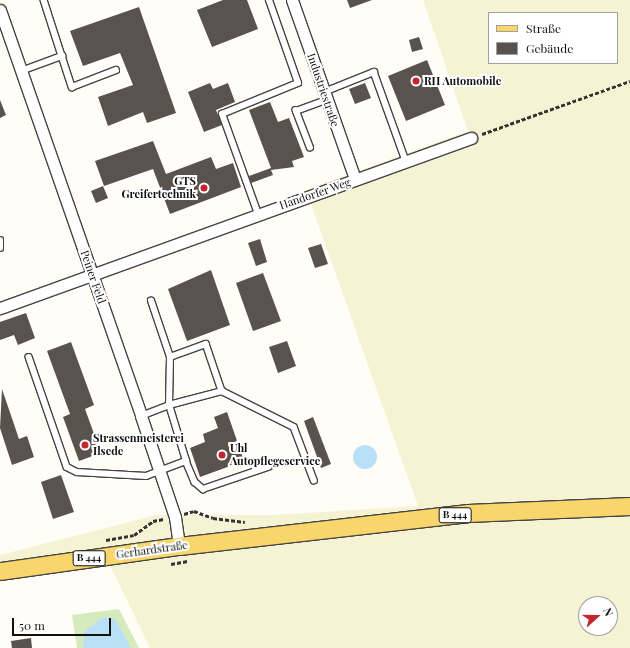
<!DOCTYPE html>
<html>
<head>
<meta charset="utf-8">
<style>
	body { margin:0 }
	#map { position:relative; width:630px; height:648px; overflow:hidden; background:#fffdf5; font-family:"Playfair Display",serif }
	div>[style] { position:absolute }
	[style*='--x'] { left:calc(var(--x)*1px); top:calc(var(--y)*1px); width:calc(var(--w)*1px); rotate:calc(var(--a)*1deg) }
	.farmland>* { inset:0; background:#f6f3d4 }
	.green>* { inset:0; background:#d5ebbd }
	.water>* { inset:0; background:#b9e0f7 }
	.round { border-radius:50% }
	.building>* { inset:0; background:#5a524d }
	.path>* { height:2.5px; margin-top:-1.25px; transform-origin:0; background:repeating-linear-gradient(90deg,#333 0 4px,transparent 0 6px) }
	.roads { filter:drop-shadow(1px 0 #444) drop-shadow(-1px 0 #444) drop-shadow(0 1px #444) drop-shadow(0 -1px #444) }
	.lane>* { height:5.5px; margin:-2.75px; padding:0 2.75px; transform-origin:2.75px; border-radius:2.75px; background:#fff }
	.street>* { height:11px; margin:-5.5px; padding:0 5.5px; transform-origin:5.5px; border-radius:5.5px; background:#fff }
	.primary>* { height:17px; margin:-8.5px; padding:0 8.5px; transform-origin:8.5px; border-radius:8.5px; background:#f9d66b }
	.dots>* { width:11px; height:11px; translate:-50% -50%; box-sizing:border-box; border:2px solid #fff; border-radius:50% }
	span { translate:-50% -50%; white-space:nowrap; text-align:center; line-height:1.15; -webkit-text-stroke:4px #fff; paint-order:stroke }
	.shield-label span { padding:1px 3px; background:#fff; border:1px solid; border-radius:3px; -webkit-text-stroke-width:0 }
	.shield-label { font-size:10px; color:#111; font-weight:700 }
	.poi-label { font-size:11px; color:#111; font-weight:700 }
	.left { translate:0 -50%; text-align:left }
	.right { translate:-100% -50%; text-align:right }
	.street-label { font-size:11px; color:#111 }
	.legend { position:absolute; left:488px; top:12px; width:130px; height:52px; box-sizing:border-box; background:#fff; border:1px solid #a0a0a0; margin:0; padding:5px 7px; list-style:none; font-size:12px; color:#111 }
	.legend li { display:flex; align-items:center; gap:8px; height:20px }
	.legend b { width:20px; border:1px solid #a0a0a0 }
	.north { position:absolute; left:578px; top:596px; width:40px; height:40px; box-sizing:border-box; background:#fff; border:1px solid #a0a0a0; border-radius:50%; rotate:69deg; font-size:11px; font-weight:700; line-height:16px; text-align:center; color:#111 }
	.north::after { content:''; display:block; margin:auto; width:14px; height:18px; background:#c4262e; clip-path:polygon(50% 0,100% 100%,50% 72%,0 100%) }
	.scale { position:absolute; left:12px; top:618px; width:99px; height:18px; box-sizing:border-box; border:2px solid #111; border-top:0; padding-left:5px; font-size:12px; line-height:14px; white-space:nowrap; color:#111; -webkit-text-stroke:3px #fff; paint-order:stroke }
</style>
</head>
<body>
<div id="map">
	<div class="farmland">
		<div style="clip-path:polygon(evenodd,423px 0,630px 0,630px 648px,150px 648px,109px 563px,0 578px,0 555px,156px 515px,273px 515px,418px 506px,306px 190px,468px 131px,423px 0,489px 13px,617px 13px,617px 63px,489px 63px,489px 13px,423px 0,586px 604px,610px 604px,610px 628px,586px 628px,586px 604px)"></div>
	</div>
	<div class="green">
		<div style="clip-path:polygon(119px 609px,139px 648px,77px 648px,72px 615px)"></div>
	</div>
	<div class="water">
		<div class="round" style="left:353px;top:445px;width:24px;height:24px"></div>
		<div style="clip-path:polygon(103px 617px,115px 619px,131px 648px,83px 648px,85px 631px)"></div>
	</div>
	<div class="building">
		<div style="clip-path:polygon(223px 0,247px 0,258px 29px,212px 47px,197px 10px)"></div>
		<div style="clip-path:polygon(347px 0,372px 0,350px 8px)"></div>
		<div style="clip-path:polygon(139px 7px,176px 113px,147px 123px,143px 112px,108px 126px,98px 97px,133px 85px,120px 53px,83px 66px,70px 31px)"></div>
		<div style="clip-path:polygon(419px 37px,423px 49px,412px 52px,409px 40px)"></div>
		<div style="clip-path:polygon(427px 60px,445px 105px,406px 121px,388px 76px)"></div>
		<div style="clip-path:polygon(210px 83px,213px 89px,228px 83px,235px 102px,216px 110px,222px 125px,204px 132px,188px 92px)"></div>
		<div style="clip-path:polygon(365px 83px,371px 98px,355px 104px,349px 89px)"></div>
		<div style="clip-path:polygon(0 100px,6px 115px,0 118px)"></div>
		<div style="clip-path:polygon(270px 102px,278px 122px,289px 118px,304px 157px,292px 161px,294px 167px,271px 170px,273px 175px,251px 183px,249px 176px,271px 168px,249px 110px)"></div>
		<div style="clip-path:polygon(153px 141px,166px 174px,211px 157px,216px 169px,233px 163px,241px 187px,170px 214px,153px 169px,104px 186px,95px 161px)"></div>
		<div style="clip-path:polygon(103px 186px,108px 198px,96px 203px,91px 191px)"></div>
		<div style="clip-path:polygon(260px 239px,267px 262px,256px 266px,248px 243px)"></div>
		<div style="clip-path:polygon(321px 244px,328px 264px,315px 268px,308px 248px)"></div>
		<div style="clip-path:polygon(211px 270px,230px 325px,187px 341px,168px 289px)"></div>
		<div style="clip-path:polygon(263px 273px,281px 321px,253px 331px,236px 283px)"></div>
		<div style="clip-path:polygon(26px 313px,35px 338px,18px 345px,14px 335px,0 340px,0 322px)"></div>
		<div style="clip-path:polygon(287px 341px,296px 366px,278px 373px,269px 347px)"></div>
		<div style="clip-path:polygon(71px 342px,94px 405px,85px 409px,101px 453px,79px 461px,63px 417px,70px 414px,47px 351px)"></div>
		<div style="clip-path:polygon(2px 389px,19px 439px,27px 436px,34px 457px,12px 465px,0 428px)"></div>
		<div style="clip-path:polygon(227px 412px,244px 461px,200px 477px,190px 448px,205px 442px,203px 434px,218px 428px,214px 417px)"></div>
		<div style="clip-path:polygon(313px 417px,331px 464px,321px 468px,304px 421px)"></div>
		<div style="clip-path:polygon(61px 475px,74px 512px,53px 519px,41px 482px)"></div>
		<div style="clip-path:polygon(31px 638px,32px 648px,12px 648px,11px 641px)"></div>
	</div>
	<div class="path">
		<div style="--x:482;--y:134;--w:157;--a:-19.7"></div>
		<div style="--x:184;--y:514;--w:10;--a:-17"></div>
		<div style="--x:194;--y:511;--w:20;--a:20"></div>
		<div style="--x:213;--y:518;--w:32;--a:7"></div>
		<div style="--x:106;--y:540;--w:28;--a:-10"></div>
		<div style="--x:134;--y:535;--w:24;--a:-36"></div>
		<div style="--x:153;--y:521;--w:11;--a:-10"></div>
		<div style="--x:171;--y:564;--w:17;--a:-10"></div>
	</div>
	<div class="roads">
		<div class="lane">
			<div style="--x:44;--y:0;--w:59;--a:72.2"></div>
			<div style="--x:21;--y:71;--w:44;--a:-20.1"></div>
			<div style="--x:62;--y:56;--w:33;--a:72"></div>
			<div style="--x:72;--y:87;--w:47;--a:-21.1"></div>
			<div style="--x:324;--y:92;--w:54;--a:-21.8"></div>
			<div style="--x:374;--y:72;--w:95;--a:70.2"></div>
			<div style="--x:310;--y:148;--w:40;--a:-111"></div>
			<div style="--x:296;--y:111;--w:33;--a:-20"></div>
			<div style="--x:258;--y:214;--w:106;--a:-109.8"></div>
			<div style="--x:222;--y:114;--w:82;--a:-22.2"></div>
			<div style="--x:298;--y:83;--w:88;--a:-109.3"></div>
			<div style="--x:0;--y:240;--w:8;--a:90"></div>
			<div style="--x:29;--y:357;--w:116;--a:70.9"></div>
			<div style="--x:67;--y:467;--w:11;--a:27"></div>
			<div style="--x:77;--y:472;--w:69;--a:3.3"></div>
			<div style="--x:146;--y:476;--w:43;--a:-20.6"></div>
			<div style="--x:186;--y:461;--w:23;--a:67"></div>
			<div style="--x:195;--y:482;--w:11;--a:41"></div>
			<div style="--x:203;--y:489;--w:69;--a:-18.7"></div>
			<div style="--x:170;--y:357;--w:38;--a:-20"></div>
			<div style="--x:206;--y:344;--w:50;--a:71.2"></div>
			<div style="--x:141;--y:416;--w:30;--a:-21"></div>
			<div style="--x:169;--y:405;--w:48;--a:-88.8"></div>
			<div style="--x:170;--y:357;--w:59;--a:-108.7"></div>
			<div style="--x:186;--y:461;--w:59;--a:-106.9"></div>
			<div style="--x:169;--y:405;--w:55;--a:-14.8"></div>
			<div style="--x:222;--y:391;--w:80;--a:26.6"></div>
			<div style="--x:294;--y:427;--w:57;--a:69.3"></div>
		</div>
		<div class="street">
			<div style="--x:292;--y:0;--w:190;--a:70.6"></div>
			<div style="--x:0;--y:10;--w:430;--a:70.8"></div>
			<div style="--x:141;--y:416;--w:107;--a:71.4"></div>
			<div style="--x:175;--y:517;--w:29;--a:82"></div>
			<div style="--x:0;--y:308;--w:501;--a:-19.85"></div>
		</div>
		<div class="primary">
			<div style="--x:0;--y:571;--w:181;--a:-8"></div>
			<div style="--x:179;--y:546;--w:291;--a:-6.5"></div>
			<div style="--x:468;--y:513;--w:162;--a:-2.5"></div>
		</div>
	</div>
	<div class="dots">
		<div style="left:416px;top:81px;background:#c4262e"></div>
		<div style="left:204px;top:188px;background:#c4262e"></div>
		<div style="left:85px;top:445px;background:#c4262e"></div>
		<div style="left:222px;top:455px;background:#c4262e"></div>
	</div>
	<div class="shield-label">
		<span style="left:455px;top:515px">B 444</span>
		<span style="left:89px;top:558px">B 444</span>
	</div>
	<div class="poi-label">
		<span class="left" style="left:424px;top:81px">RH Automobile</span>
		<span class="right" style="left:196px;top:188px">GTS<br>Greifertechnik</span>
		<span class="left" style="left:93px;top:445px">Strassenmeisterei<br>Ilsede</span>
		<span class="left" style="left:230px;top:455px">Uhl<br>Autopflegeservice</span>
	</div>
	<div class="street-label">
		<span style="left:323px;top:90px;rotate:71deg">Industriestraße</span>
		<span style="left:315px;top:194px;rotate:-19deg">Handorfer Weg</span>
		<span style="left:93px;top:277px;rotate:71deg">Peiner Feld</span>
		<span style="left:152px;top:550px;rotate:-8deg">Gerhardstraße</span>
	</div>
	<ul class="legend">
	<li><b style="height:5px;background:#f9d66b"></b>Straße</li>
	<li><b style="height:11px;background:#5a524d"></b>Gebäude</li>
	</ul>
	<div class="north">N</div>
	<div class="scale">50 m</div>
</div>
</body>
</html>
